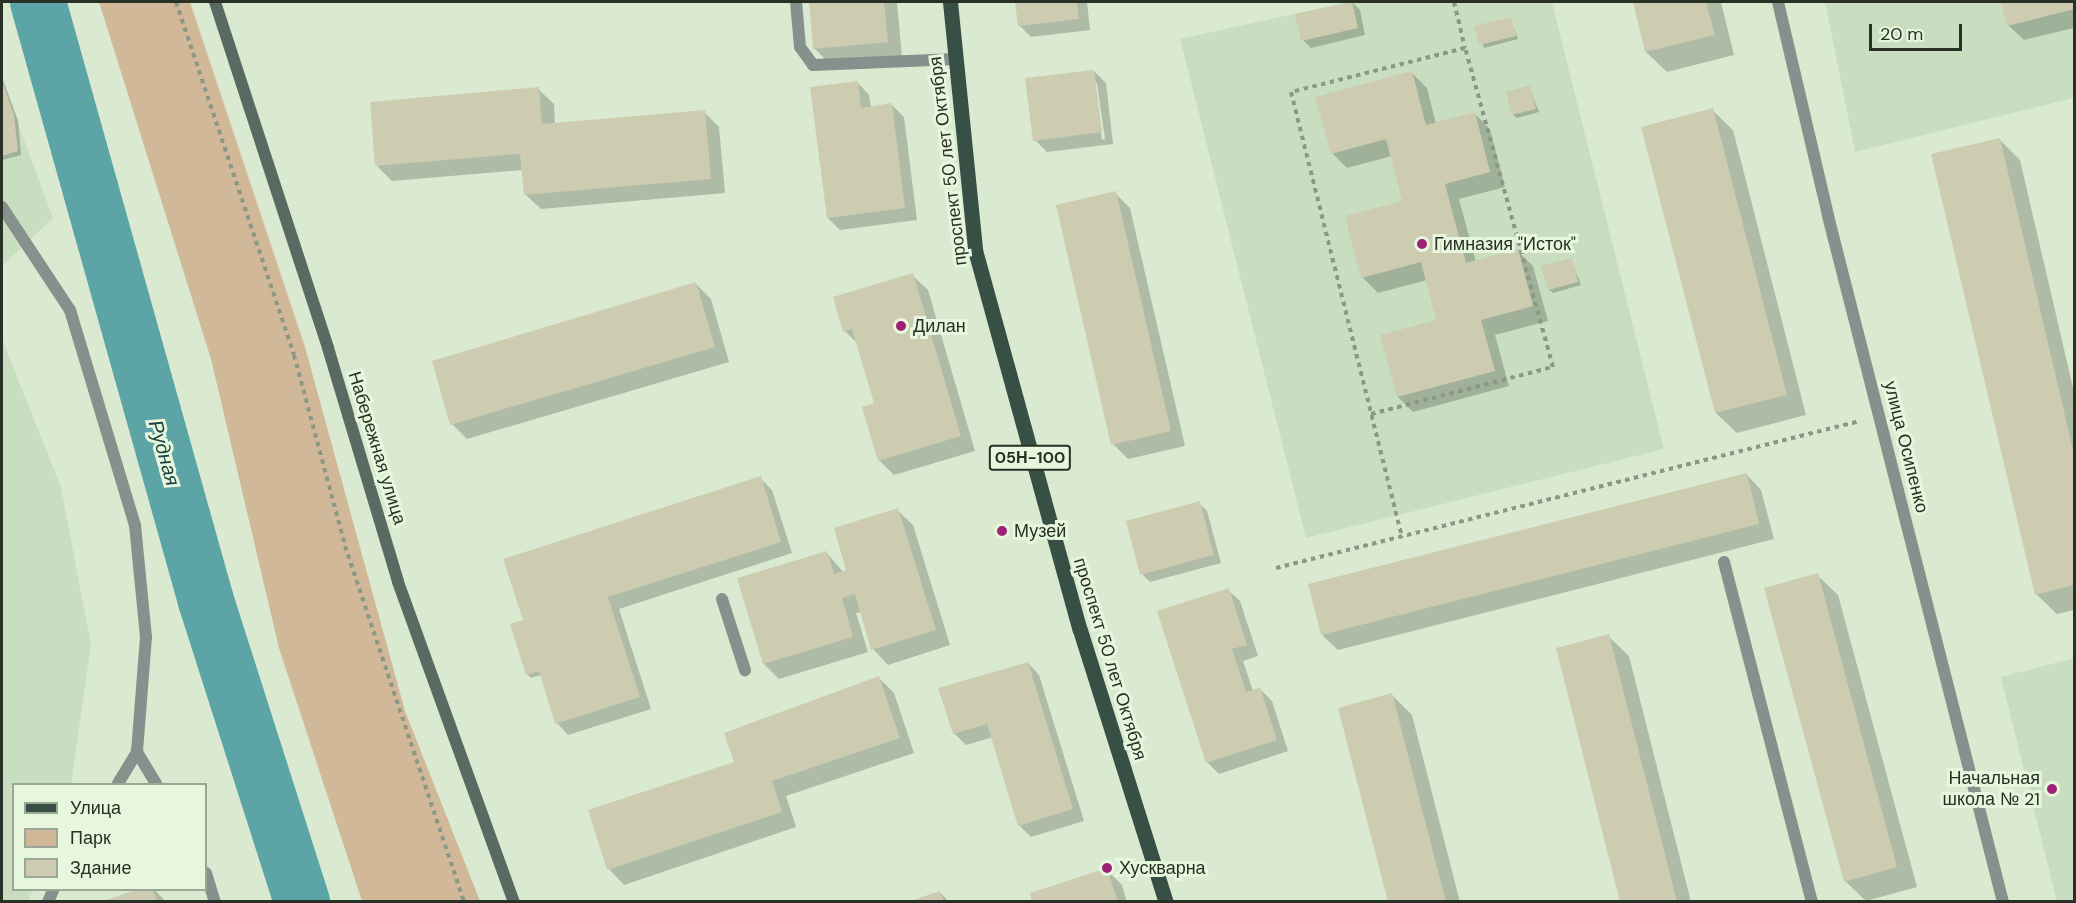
<!DOCTYPE html>
<html>
<head>
<meta charset="utf-8">
<style>
	body { margin:0 }
	#map { position:relative; width:2076px; height:903px; overflow:hidden; background:#d9ead1; font-family:"DM Sans",sans-serif }
	div>[style] { position:absolute }
	[style*='--x'] { left:calc(var(--x)*1px); top:calc(var(--y)*1px); width:calc(var(--w)*1px); rotate:calc(var(--a)*1deg) }
	.built>* { inset:0; background:#c9dec0 }
	.green>* { inset:0; background:#d0b899 }
	.shadow>* { inset:0; background:#0003 }
	.river>* { height:56px; margin:-28px; padding:0 28px; transform-origin:28px; border-radius:28px; background:#5ca4a5 }
	.building>* { inset:0; background:#cdccb0 }
	.path>* { height:4px; margin-top:-2px; transform-origin:0; background:repeating-linear-gradient(90deg,#8b9885 0 4.5px,transparent 0 9px) }
	.service>* { height:12px; margin:-6px; padding:0 6px; transform-origin:6px; border-radius:6px; background:#85918c }
	.pedestrian>* { height:12px; margin:-6px; padding:0 6px; transform-origin:6px; border-radius:6px; background:#85918c }
	.minor>* { height:12px; margin:-6px; padding:0 6px; transform-origin:6px; border-radius:6px; background:#85918c }
	.secondary>* { height:12px; margin:-6px; padding:0 6px; transform-origin:6px; border-radius:6px; background:#586a62 }
	.primary>* { height:15px; margin:-7.5px; padding:0 7.5px; transform-origin:7.5px; border-radius:7.5px; background:#384f45 }
	.dots>* { width:16px; height:16px; translate:-50% -50%; box-sizing:border-box; border:3px solid #e6f7de; border-radius:50% }
	span { translate:-50% -50%; white-space:nowrap; text-align:center; line-height:1.15; -webkit-text-stroke:6px #e6f7de; paint-order:stroke }
	.shield-label span { padding:2px 4px; background:#e6f7de; border:2px solid; border-radius:4px; -webkit-text-stroke-width:0 }
	.shield-label { font-size:16px; color:#293026; font-weight:700 }
	.street-label { font-size:18px; color:#293026 }
	.poi-label { font-size:18px; color:#293026 }
	.left { translate:0 -50%; text-align:left }
	.right { translate:-100% -50%; text-align:right }
	.water-label { font-size:20px; color:#1e4142; font-style:italic }
	.frame { position:absolute; inset:0; border:3px solid #293026; pointer-events:none }
	.legend { position:absolute; left:12px; top:783px; width:195px; height:108px; box-sizing:border-box; background:#e6f7de; border:2px solid #9aa794; margin:0; padding:8px 10px; list-style:none; font-size:18px; color:#293026 }
	.legend li { display:flex; align-items:center; gap:12px; height:30px }
	.legend b { width:30px; border:2px solid #9aa794 }
	.scale { position:absolute; left:1869px; top:24px; width:93px; height:27px; box-sizing:border-box; border:3px solid #293026; border-top:0; padding-left:8px; font-size:18px; line-height:21px; white-space:nowrap; color:#293026; -webkit-text-stroke:4px #e6f7de; paint-order:stroke }
</style>
</head>
<body>
<div id="map">
	<div class="built">
		<div style="clip-path:polygon(1348px 2px,1552px 2px,1664px 449px,1306px 538px,1180px 39px)"></div>
		<div style="clip-path:polygon(1825px 2px,2074px 2px,2074px 98px,1855px 152px)"></div>
		<div style="clip-path:polygon(2px 80px,53px 218px,2px 266px)"></div>
		<div style="clip-path:polygon(2px 339px,61px 487px,91px 645px,71px 784px,14px 784px,14px 890px,33px 890px,28px 902px,2px 901px)"></div>
		<div style="clip-path:polygon(2074px 658px,2074px 901px,2057px 901px,2001px 677px)"></div>
	</div>
	<div class="green">
		<div style="clip-path:polygon(99px 2px,190px 2px,305px 347px,405px 711px,480px 901px,362px 901px,279px 648px,211px 359px)"></div>
	</div>
	<div class="shadow">
		<div style="clip-path:polygon(810px 2px,897px 2px,902px 57px,830px 64px,815px 49px)"></div>
		<div style="clip-path:polygon(1016px 2px,1087px 2px,1090px 30px,1031px 37px,1019px 25px)"></div>
		<div style="clip-path:polygon(1352px 2px,1360px 10px,1365px 35px,1311px 48px,1303px 40px)"></div>
		<div style="clip-path:polygon(1634px 2px,1721px 2px,1734px 55px,1667px 72px,1646px 52px)"></div>
		<div style="clip-path:polygon(2003px 2px,2074px 2px,2074px 28px,2024px 40px,2008px 25px)"></div>
		<div style="clip-path:polygon(1510px 18px,1518px 39px,1484px 48px,1476px 27px)"></div>
		<div style="clip-path:polygon(evenodd,1094px 71px,1106px 83px,1113px 144px,1047px 152px,1035px 140px,1094px 71px,1094px 83px,1097px 83px,1105px 139px,1102px 140px,1094px 83px)"></div>
		<div style="clip-path:polygon(1412px 73px,1427px 88px,1436px 124px,1474px 113px,1490px 129px,1505px 187px,1459px 199px,1476px 262px,1518px 251px,1533px 266px,1548px 321px,1495px 335px,1509px 386px,1413px 412px,1398px 397px,1438px 321px,1427px 280px,1378px 293px,1362px 277px,1404px 202px,1392px 156px,1347px 168px,1332px 153px)"></div>
		<div style="clip-path:polygon(2px 77px,18px 120px,21px 155px,2px 160px)"></div>
		<div style="clip-path:polygon(858px 83px,869px 95px,871px 108px,892px 105px,904px 117px,917px 220px,840px 230px,828px 218px)"></div>
		<div style="clip-path:polygon(1529px 87px,1539px 112px,1517px 118px,1513px 115px)"></div>
		<div style="clip-path:polygon(538px 89px,554px 104px,555px 124px,704px 112px,719px 127px,725px 193px,541px 209px,525px 194px,523px 170px,392px 181px,377px 166px)"></div>
		<div style="clip-path:polygon(1712px 110px,1733px 130px,1806px 415px,1737px 433px,1716px 413px)"></div>
		<div style="clip-path:polygon(1999px 139px,2020px 160px,2074px 392px,2074px 610px,2057px 614px,2036px 594px)"></div>
		<div style="clip-path:polygon(1115px 193px,1130px 208px,1185px 446px,1128px 459px,1113px 444px)"></div>
		<div style="clip-path:polygon(1571px 260px,1581px 285px,1553px 293px,1549px 289px)"></div>
		<div style="clip-path:polygon(912px 275px,928px 290px,975px 451px,894px 475px,879px 460px,876px 404px,858px 344px,845px 331px)"></div>
		<div style="clip-path:polygon(696px 284px,711px 299px,729px 362px,467px 439px,452px 424px)"></div>
		<div style="clip-path:polygon(1746px 474px,1761px 490px,1774px 539px,1338px 650px,1322px 635px)"></div>
		<div style="clip-path:polygon(760px 478px,772px 490px,792px 553px,619px 609px,651px 709px,568px 735px,557px 723px,541px 675px,531px 678px,527px 674px,524px 621px)"></div>
		<div style="clip-path:polygon(1199px 503px,1207px 511px,1221px 563px,1150px 582px,1142px 574px)"></div>
		<div style="clip-path:polygon(897px 510px,913px 525px,950px 645px,888px 665px,873px 649px,862px 612px,856px 613px,868px 652px,779px 679px,764px 664px,826px 552px,843px 572px,848px 571px)"></div>
		<div style="clip-path:polygon(1817px 575px,1838px 595px,1917px 887px,1866px 901px,1845px 881px)"></div>
		<div style="clip-path:polygon(1228px 590px,1240px 601px,1258px 656px,1243px 661px,1253px 691px,1260px 689px,1272px 701px,1288px 751px,1219px 774px,1207px 762px)"></div>
		<div style="clip-path:polygon(1608px 636px,1629px 656px,1691px 902px,1622px 902px)"></div>
		<div style="clip-path:polygon(1028px 663px,1039px 675px,1084px 821px,1031px 837px,1019px 825px,993px 737px,966px 745px,954px 733px)"></div>
		<div style="clip-path:polygon(879px 678px,894px 693px,914px 753px,786px 796px,796px 827px,624px 885px,609px 869px,736px 763px)"></div>
		<div style="clip-path:polygon(1392px 695px,1412px 715px,1460px 902px,1389px 902px)"></div>
		<div style="clip-path:polygon(1107px 870px,1122px 885px,1127px 902px,1034px 902px)"></div>
		<div style="clip-path:polygon(139px 890px,155px 890px,166px 902px,105px 902px)"></div>
		<div style="clip-path:polygon(940px 892px,949px 902px,913px 902px)"></div>
	</div>
	<div class="river">
		<div style="--x:38;--y:2;--w:622;--a:74.33"></div>
		<div style="--x:206;--y:601;--w:316;--a:72.3"></div>
	</div>
	<div class="building">
		<div style="clip-path:polygon(809px 2px,884px 2px,888px 42px,813px 49px)"></div>
		<div style="clip-path:polygon(1015px 2px,1077px 2px,1079px 19px,1018px 26px)"></div>
		<div style="clip-path:polygon(1352px 2px,1358px 28px,1301px 41px,1295px 14px)"></div>
		<div style="clip-path:polygon(1633px 2px,1706px 2px,1715px 35px,1645px 52px)"></div>
		<div style="clip-path:polygon(2001px 2px,2074px 2px,2074px 9px,2007px 26px)"></div>
		<div style="clip-path:polygon(1511px 17px,1516px 36px,1479px 45px,1474px 26px)"></div>
		<div style="clip-path:polygon(1094px 70px,1102px 132px,1033px 141px,1025px 78px)"></div>
		<div style="clip-path:polygon(1412px 71px,1426px 125px,1475px 112px,1490px 172px,1445px 184px,1466px 263px,1518px 249px,1533px 306px,1481px 320px,1495px 371px,1397px 397px,1380px 335px,1436px 320px,1421px 262px,1361px 278px,1345px 216px,1402px 201px,1386px 139px,1331px 154px,1315px 97px)"></div>
		<div style="clip-path:polygon(2px 81px,14px 115px,18px 151px,2px 156px)"></div>
		<div style="clip-path:polygon(858px 81px,861px 108px,892px 103px,905px 208px,827px 218px,810px 87px)"></div>
		<div style="clip-path:polygon(1530px 85px,1536px 109px,1512px 115px,1506px 92px)"></div>
		<div style="clip-path:polygon(539px 87px,542px 124px,705px 110px,711px 179px,524px 195px,520px 154px,375px 166px,370px 102px)"></div>
		<div style="clip-path:polygon(1713px 108px,1787px 395px,1715px 413px,1641px 127px)"></div>
		<div style="clip-path:polygon(2000px 138px,2074px 454px,2074px 585px,2035px 595px,1931px 154px)"></div>
		<div style="clip-path:polygon(1116px 191px,1171px 431px,1111px 445px,1056px 205px)"></div>
		<div style="clip-path:polygon(1572px 258px,1578px 282px,1548px 290px,1541px 266px)"></div>
		<div style="clip-path:polygon(913px 273px,961px 436px,878px 461px,862px 407px,874px 403px,852px 329px,843px 332px,833px 297px)"></div>
		<div style="clip-path:polygon(696px 282px,715px 347px,450px 425px,432px 361px)"></div>
		<div style="clip-path:polygon(1747px 473px,1759px 524px,1321px 635px,1308px 584px)"></div>
		<div style="clip-path:polygon(761px 476px,781px 542px,608px 597px,640px 697px,555px 724px,539px 671px,526px 675px,510px 624px,523px 620px,503px 559px)"></div>
		<div style="clip-path:polygon(1200px 501px,1214px 555px,1140px 575px,1126px 521px)"></div>
		<div style="clip-path:polygon(898px 508px,936px 630px,871px 650px,855px 594px,842px 598px,853px 637px,763px 664px,737px 578px,827px 551px,834px 574px,846px 570px,834px 528px)"></div>
		<div style="clip-path:polygon(1818px 573px,1897px 867px,1844px 882px,1764px 588px)"></div>
		<div style="clip-path:polygon(1229px 588px,1247px 645px,1232px 649px,1246px 692px,1260px 687px,1277px 740px,1206px 763px,1157px 611px)"></div>
		<div style="clip-path:polygon(1609px 634px,1677px 902px,1620px 902px,1556px 648px)"></div>
		<div style="clip-path:polygon(1028px 662px,1073px 809px,1018px 826px,987px 724px,953px 734px,938px 688px)"></div>
		<div style="clip-path:polygon(879px 676px,900px 738px,772px 781px,782px 812px,607px 870px,588px 810px,734px 762px,724px 733px)"></div>
		<div style="clip-path:polygon(1392px 693px,1446px 902px,1388px 902px,1338px 708px)"></div>
		<div style="clip-path:polygon(1107px 868px,1118px 902px,1032px 902px,1030px 893px)"></div>
		<div style="clip-path:polygon(135px 890px,153px 890px,157px 902px,101px 902px)"></div>
		<div style="clip-path:polygon(940px 891px,944px 902px,910px 902px,910px 901px)"></div>
	</div>
	<div class="path">
		<div style="--x:176;--y:2;--w:372;--a:71.5"></div>
		<div style="--x:294;--y:355;--w:198;--a:75"></div>
		<div style="--x:345;--y:546;--w:375;--a:71.5"></div>
		<div style="--x:1454;--y:2;--w:47;--a:76.6"></div>
		<div style="--x:1371;--y:414;--w:188;--a:-14.5"></div>
		<div style="--x:1553;--y:367;--w:331;--a:-105.4"></div>
		<div style="--x:1465;--y:48;--w:179;--a:165.8"></div>
		<div style="--x:1291;--y:92;--w:459;--a:76"></div>
		<div style="--x:1276;--y:568;--w:602;--a:-14.13"></div>
	</div>
	<div class="service">
		<div style="--x:796;--y:2;--w:45;--a:84.9"></div>
		<div style="--x:800;--y:47;--w:22;--a:54"></div>
		<div style="--x:813;--y:65;--w:143;--a:-2.4"></div>
		<div style="--x:1724;--y:562;--w:351;--a:75.5"></div>
		<div style="--x:722;--y:599;--w:75;--a:72.1"></div>
		<div style="--x:137;--y:752;--w:37;--a:59"></div>
		<div style="--x:206;--y:873;--w:30;--a:73"></div>
	</div>
	<div class="pedestrian">
		<div style="--x:1778;--y:2;--w:220;--a:76.8"></div>
		<div style="--x:1828;--y:216;--w:708;--a:75.69"></div>
	</div>
	<div class="minor">
		<div style="--x:2;--y:207;--w:123;--a:56.6"></div>
		<div style="--x:70;--y:310;--w:225;--a:73.2"></div>
		<div style="--x:135;--y:525;--w:113;--a:84.4"></div>
		<div style="--x:146;--y:637;--w:115;--a:94.5"></div>
		<div style="--x:137;--y:752;--w:37;--a:121"></div>
		<div style="--x:48;--y:902;--w:13;--a:-67"></div>
	</div>
	<div class="secondary">
		<div style="--x:215;--y:2;--w:364;--a:71.9"></div>
		<div style="--x:328;--y:348;--w:244;--a:73.3"></div>
		<div style="--x:398;--y:582;--w:340;--a:70.1"></div>
	</div>
	<div class="primary">
		<div style="--x:950;--y:2;--w:249;--a:84.2"></div>
		<div style="--x:975;--y:250;--w:394;--a:74.6"></div>
		<div style="--x:1080;--y:630;--w:285;--a:72.5"></div>
	</div>
	<div class="dots">
		<div style="left:1422px;top:244px;background:#9d2177"></div>
		<div style="left:901px;top:326px;background:#9d2177"></div>
		<div style="left:1002px;top:531px;background:#9d2177"></div>
		<div style="left:2052px;top:789px;background:#9d2177"></div>
		<div style="left:1107px;top:868px;background:#9d2177"></div>
	</div>
	<div class="shield-label">
		<span style="left:1030px;top:458px">05Н-100</span>
	</div>
	<div class="street-label">
		<span style="left:948px;top:161px;rotate:-97deg">проспект 50 лет Октября</span>
		<span style="left:1906px;top:447px;rotate:76deg">улица Осипенко</span>
		<span style="left:377px;top:448px;rotate:73deg">Набережная улица</span>
		<span style="left:1110px;top:659px;rotate:73deg">проспект 50 лет Октября</span>
	</div>
	<div class="poi-label">
		<span class="left" style="left:1434px;top:244px">Гимназия "Исток"</span>
		<span class="left" style="left:913px;top:326px">Дилан</span>
		<span class="left" style="left:1014px;top:531px">Музей</span>
		<span class="right" style="left:2040px;top:789px">Начальная<br>школа № 21</span>
		<span class="left" style="left:1119px;top:868px">Хускварна</span>
	</div>
	<div class="water-label">
		<span style="left:164px;top:453px;rotate:74deg">Рудная</span>
	</div>
	<div class="frame"></div>
	<ul class="legend">
	<li><b style="height:8px;background:#384f45"></b>Улица</li>
	<li><b style="height:16px;background:#d0b899"></b>Парк</li>
	<li><b style="height:16px;background:#cdccb0"></b>Здание</li>
	</ul>
	<div class="scale">20 m</div>
</div>
</body>
</html>
